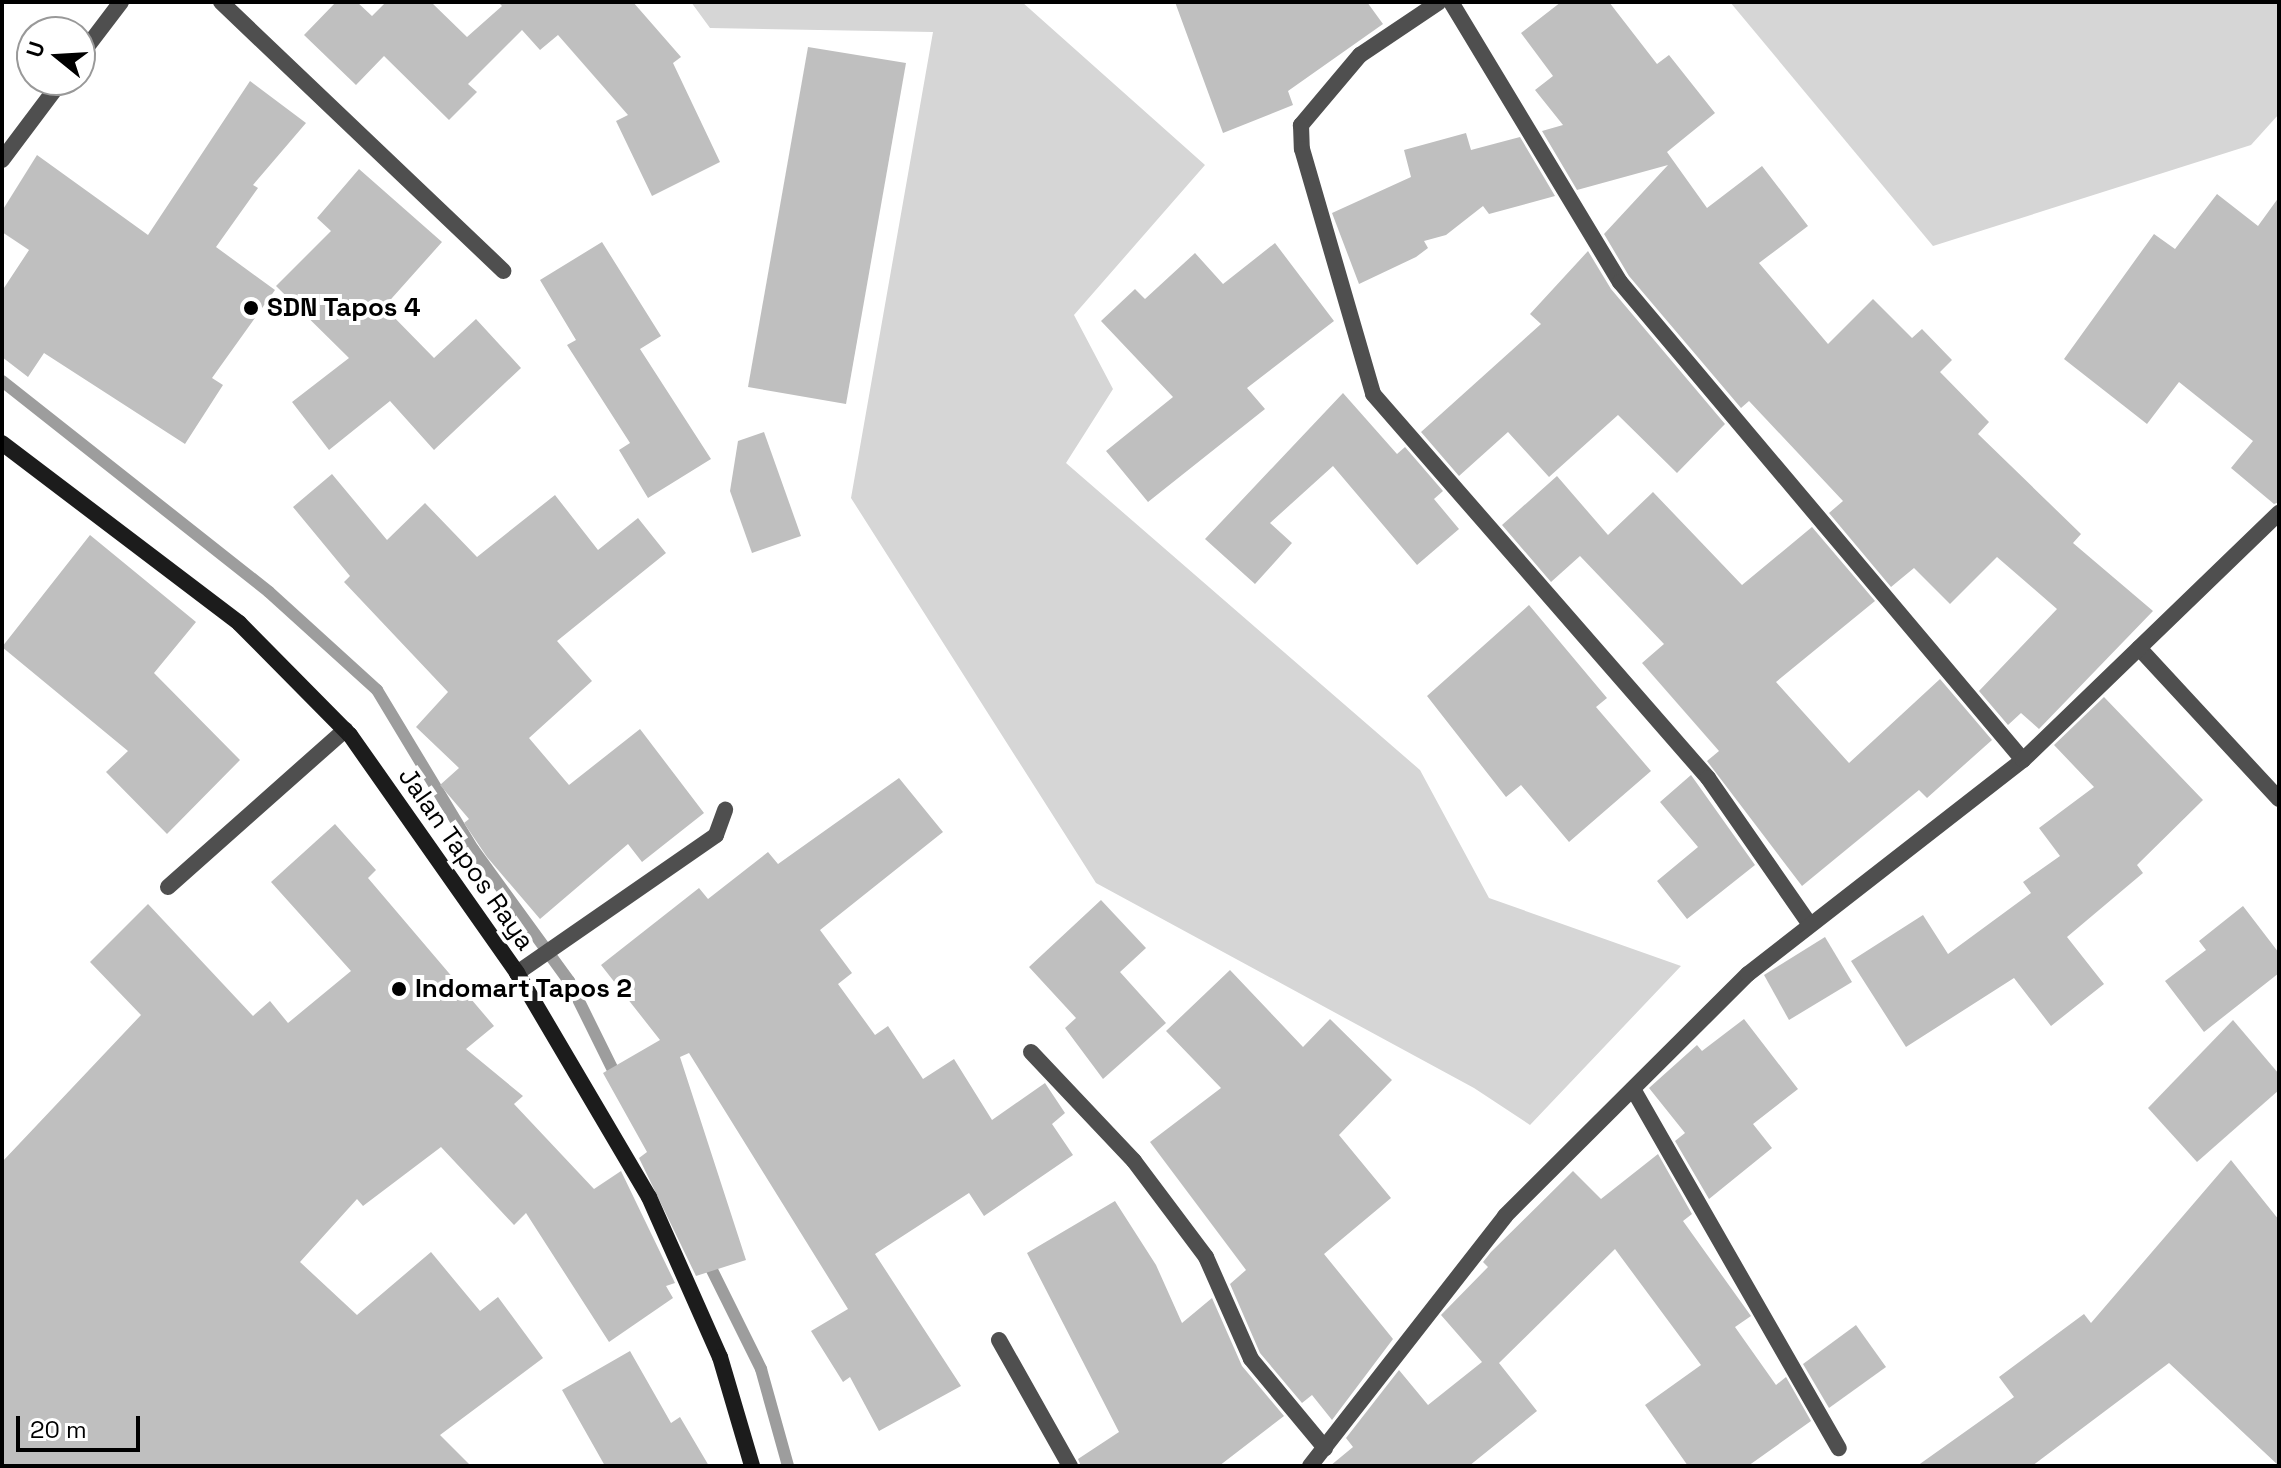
<!DOCTYPE html>
<html>
<head>
<meta charset="utf-8">
<style>
	body { margin:0 }
	#map { position:relative; width:2281px; height:1468px; overflow:hidden; background:#fff; font-family:"Space Grotesk",sans-serif }
	div>[style] { position:absolute }
	[style*='--x'] { left:calc(var(--x)*1px); top:calc(var(--y)*1px); width:calc(var(--w)*1px); rotate:calc(var(--a)*1deg) }
	.green>* { inset:0; background:#d6d6d6 }
	.stream>* { height:12px; margin:-6px; padding:0 6px; transform-origin:6px; border-radius:6px; background:#9d9d9d }
	.building>* { inset:0; background:#bfbfbf }
	.street>* { height:16px; margin:-8px; padding:0 8px; transform-origin:8px; border-radius:8px; background:#4f4f4f }
	.secondary>* { height:16px; margin:-8px; padding:0 8px; transform-origin:8px; border-radius:8px; background:#1c1c1c }
	.dots>* { width:22px; height:22px; translate:-50% -50%; box-sizing:border-box; border:4px solid #fff; border-radius:50% }
	span { translate:-50% -50%; white-space:nowrap; text-align:center; line-height:1.15; -webkit-text-stroke:8px #fff; paint-order:stroke }
	.poi-label { font-size:26px; color:#000; font-weight:700 }
	.left { translate:0 -50%; text-align:left }
	.street-label { font-size:26px; color:#000 }
	.frame { position:absolute; inset:0; border:4px solid #000; pointer-events:none }
	.north { position:absolute; left:16px; top:16px; width:80px; height:80px; box-sizing:border-box; background:#fff; border:2px solid #999; border-radius:50%; rotate:288deg; font-size:22px; font-weight:700; line-height:32px; text-align:center; color:#000 }
	.north::after { content:''; display:block; margin:auto; width:28px; height:36px; background:#000; clip-path:polygon(50% 0,100% 100%,50% 72%,0 100%) }
	.scale { position:absolute; left:16px; top:1416px; width:124px; height:36px; box-sizing:border-box; border:4px solid #000; border-top:0; padding-left:10px; font-size:24px; line-height:28px; white-space:nowrap; color:#000; -webkit-text-stroke:6px #fff; paint-order:stroke }
</style>
</head>
<body>
<div id="map">
	<div class="green">
		<div style="clip-path:polygon(691px 2px,1022px 2px,1205px 165px,1074px 315px,1113px 389px,1066px 463px,1420px 770px,1489px 898px,1681px 966px,1530px 1125px,1474px 1088px,1096px 883px,851px 498px,933px 32px,710px 28px)"></div>
		<div style="clip-path:polygon(1730px 2px,2279px 2px,2279px 114px,2251px 145px,1933px 246px)"></div>
	</div>
	<div class="stream">
		<div style="--x:2;--y:381;--w:340;--a:38.3"></div>
		<div style="--x:269;--y:592;--w:146;--a:42.2"></div>
		<div style="--x:377;--y:690;--w:186;--a:58.9"></div>
		<div style="--x:473;--y:849;--w:163;--a:54"></div>
		<div style="--x:569;--y:981;--w:110;--a:63.7"></div>
		<div style="--x:706;--y:1258;--w:124;--a:63.6"></div>
		<div style="--x:761;--y:1369;--w:101;--a:74.4"></div>
	</div>
	<div class="building">
		<div style="clip-path:polygon(336px 2px,357px 2px,372px 16px,386px 2px,431px 2px,467px 37px,502px 6px,498px 2px,633px 2px,681px 57px,673px 63px,720px 162px,652px 196px,616px 121px,628px 115px,558px 35px,540px 50px,522px 30px,468px 84px,477px 92px,449px 120px,384px 56px,356px 85px,304px 35px)"></div>
		<div style="clip-path:polygon(1175px 2px,1367px 2px,1383px 24px,1288px 91px,1293px 105px,1223px 133px)"></div>
		<div style="clip-path:polygon(1561px 2px,1609px 2px,1657px 64px,1669px 55px,1715px 113px,1667px 152px,1707px 208px,1762px 166px,1808px 226px,1759px 263px,1828px 344px,1873px 299px,1912px 338px,1922px 329px,1952px 360px,1940px 372px,1989px 422px,1978px 434px,2081px 534px,2073px 543px,2153px 611px,2039px 729px,2021px 713px,2008px 725px,1979px 691px,2057px 609px,1997px 557px,1950px 604px,1914px 568px,1891px 587px,1829px 513px,1843px 501px,1749px 401px,1741px 408px,1629px 276px,1604px 234px,1668px 165px,1577px 190px,1542px 131px,1563px 125px,1535px 90px,1553px 76px,1521px 33px)"></div>
		<div style="clip-path:polygon(808px 47px,906px 63px,846px 404px,748px 387px)"></div>
		<div style="clip-path:polygon(250px 81px,306px 123px,253px 185px,258px 188px,216px 247px,275px 290px,212px 378px,223px 385px,185px 444px,44px 353px,28px 377px,2px 357px,2px 291px,29px 250px,2px 232px,2px 211px,37px 155px,148px 235px)"></div>
		<div style="clip-path:polygon(1466px 133px,1471px 150px,1520px 137px,1555px 196px,1489px 214px,1483px 206px,1446px 235px,1424px 241px,1428px 248px,1416px 257px,1359px 284px,1332px 213px,1411px 177px,1404px 150px)"></div>
		<div style="clip-path:polygon(359px 169px,442px 242px,384px 307px,434px 358px,476px 319px,521px 368px,434px 450px,390px 401px,329px 450px,292px 402px,349px 358px,276px 286px,331px 231px,317px 218px)"></div>
		<div style="clip-path:polygon(2217px 194px,2258px 226px,2279px 197px,2279px 502px,2274px 504px,2231px 468px,2253px 441px,2179px 382px,2147px 424px,2064px 359px,2154px 234px,2175px 249px)"></div>
		<div style="clip-path:polygon(602px 242px,661px 336px,640px 349px,711px 459px,648px 498px,619px 450px,630px 443px,567px 345px,576px 340px,540px 280px)"></div>
		<div style="clip-path:polygon(1275px 243px,1334px 321px,1247px 388px,1265px 409px,1148px 502px,1106px 451px,1173px 397px,1101px 321px,1135px 289px,1145px 299px,1195px 253px,1223px 284px)"></div>
		<div style="clip-path:polygon(1588px 251px,1611px 289px,1725px 424px,1677px 473px,1618px 415px,1549px 477px,1508px 432px,1459px 476px,1421px 432px,1541px 324px,1530px 314px)"></div>
		<div style="clip-path:polygon(1343px 393px,1397px 454px,1405px 447px,1443px 491px,1434px 499px,1459px 529px,1417px 565px,1333px 466px,1270px 523px,1292px 543px,1255px 584px,1205px 539px)"></div>
		<div style="clip-path:polygon(764px 432px,801px 536px,752px 553px,730px 491px,738px 441px)"></div>
		<div style="clip-path:polygon(332px 474px,387px 540px,425px 503px,477px 557px,555px 495px,598px 550px,638px 518px,666px 553px,557px 641px,592px 681px,529px 738px,569px 785px,640px 729px,704px 813px,642px 862px,628px 844px,540px 919px,487px 857px,464px 823px,469px 819px,440px 785px,459px 768px,416px 727px,448px 692px,344px 582px,350px 576px,293px 507px)"></div>
		<div style="clip-path:polygon(1557px 476px,1608px 535px,1653px 492px,1742px 585px,1812px 527px,1875px 601px,1776px 682px,1849px 763px,1940px 679px,1992px 740px,1927px 798px,1919px 790px,1802px 886px,1707px 761px,1719px 751px,1642px 663px,1664px 644px,1580px 556px,1551px 582px,1502px 525px)"></div>
		<div style="clip-path:polygon(90px 535px,196px 622px,154px 673px,240px 760px,167px 834px,106px 772px,128px 751px,2px 647px)"></div>
		<div style="clip-path:polygon(1529px 605px,1607px 698px,1596px 707px,1651px 771px,1569px 842px,1521px 785px,1506px 797px,1427px 696px)"></div>
		<div style="clip-path:polygon(2104px 697px,2203px 800px,2137px 865px,2143px 873px,2067px 937px,2104px 984px,2051px 1026px,2014px 978px,1906px 1047px,1851px 961px,1923px 915px,1948px 954px,2031px 893px,2023px 882px,2060px 856px,2039px 828px,2094px 787px,2054px 745px)"></div>
		<div style="clip-path:polygon(1691px 775px,1755px 865px,1687px 919px,1657px 881px,1698px 847px,1660px 802px)"></div>
		<div style="clip-path:polygon(899px 778px,943px 832px,820px 930px,852px 973px,838px 984px,875px 1035px,888px 1026px,923px 1079px,954px 1059px,992px 1120px,1045px 1083px,1065px 1113px,1052px 1124px,1073px 1155px,984px 1216px,969px 1193px,875px 1254px,961px 1386px,879px 1431px,850px 1377px,843px 1382px,811px 1331px,848px 1309px,689px 1053px,680px 1057px,746px 1260px,696px 1276px,639px 1158px,647px 1152px,603px 1073px,660px 1040px,601px 965px,699px 888px,708px 899px,768px 852px,778px 864px)"></div>
		<div style="clip-path:polygon(335px 824px,376px 870px,368px 878px,494px 1026px,466px 1049px,523px 1096px,514px 1104px,594px 1189px,621px 1171px,675px 1283px,666px 1286px,673px 1298px,609px 1342px,526px 1213px,514px 1225px,441px 1147px,363px 1206px,357px 1199px,300px 1262px,357px 1315px,431px 1252px,480px 1311px,498px 1297px,543px 1358px,440px 1435px,471px 1466px,2px 1466px,2px 1162px,141px 1015px,90px 962px,148px 904px,253px 1016px,270px 1001px,288px 1023px,351px 971px,271px 882px)"></div>
		<div style="clip-path:polygon(1101px 900px,1146px 948px,1120px 972px,1166px 1023px,1103px 1079px,1065px 1028px,1076px 1018px,1029px 967px)"></div>
		<div style="clip-path:polygon(2243px 906px,2279px 953px,2279px 973px,2204px 1032px,2165px 981px,2206px 950px,2199px 941px)"></div>
		<div style="clip-path:polygon(1825px 937px,1852px 982px,1789px 1020px,1764px 975px)"></div>
		<div style="clip-path:polygon(1230px 970px,1303px 1047px,1330px 1019px,1392px 1080px,1339px 1135px,1391px 1198px,1324px 1254px,1393px 1339px,1332px 1420px,1312px 1395px,1302px 1403px,1260px 1353px,1230px 1284px,1246px 1270px,1150px 1142px,1221px 1088px,1166px 1031px)"></div>
		<div style="clip-path:polygon(1744px 1019px,1798px 1089px,1753px 1124px,1772px 1148px,1709px 1199px,1675px 1141px,1685px 1133px,1649px 1088px,1697px 1045px,1702px 1051px)"></div>
		<div style="clip-path:polygon(2233px 1020px,2279px 1074px,2279px 1090px,2197px 1162px,2148px 1108px)"></div>
		<div style="clip-path:polygon(1658px 1154px,1692px 1214px,1683px 1221px,1751px 1316px,1735px 1327px,1776px 1385px,1786px 1377px,1811px 1421px,1748px 1466px,1688px 1466px,1645px 1405px,1701px 1365px,1615px 1249px,1499px 1363px,1537px 1411px,1469px 1466px,1330px 1466px,1353px 1447px,1346px 1438px,1399px 1370px,1428px 1405px,1482px 1362px,1441px 1315px,1488px 1267px,1483px 1262px,1491px 1252px,1573px 1171px,1601px 1199px)"></div>
		<div style="clip-path:polygon(2231px 1160px,2279px 1220px,2279px 1466px,2169px 1363px,2032px 1466px,1917px 1466px,2014px 1397px,1999px 1377px,2084px 1314px,2091px 1323px)"></div>
		<div style="clip-path:polygon(1115px 1201px,1156px 1265px,1182px 1323px,1212px 1298px,1242px 1366px,1284px 1416px,1219px 1466px,1081px 1466px,1078px 1459px,1119px 1432px,1027px 1253px)"></div>
		<div style="clip-path:polygon(1856px 1325px,1886px 1367px,1829px 1408px,1803px 1364px)"></div>
		<div style="clip-path:polygon(630px 1351px,671px 1423px,680px 1417px,709px 1466px,605px 1466px,562px 1390px)"></div>
	</div>
	<div class="street">
		<div style="--x:221;--y:2;--w:390;--a:43.6"></div>
		<div style="--x:1439;--y:2;--w:95;--a:146.1"></div>
		<div style="--x:1360;--y:55;--w:92;--a:130.1"></div>
		<div style="--x:1301;--y:125;--w:24;--a:88"></div>
		<div style="--x:1302;--y:149;--w:255;--a:73.8"></div>
		<div style="--x:1373;--y:394;--w:510;--a:48.9"></div>
		<div style="--x:1708;--y:778;--w:179;--a:55.2"></div>
		<div style="--x:1451;--y:2;--w:327;--a:58.9"></div>
		<div style="--x:1620;--y:282;--w:625;--a:49.87"></div>
		<div style="--x:80;--y:56;--w:68;--a:-52.8"></div>
		<div style="--x:2;--y:160;--w:100;--a:-53.1"></div>
		<div style="--x:2139;--y:648;--w:206;--a:47.2"></div>
		<div style="--x:168;--y:887;--w:237;--a:-41.6"></div>
		<div style="--x:517;--y:973;--w:242;--a:-34.7"></div>
		<div style="--x:716;--y:835;--w:27;--a:-70"></div>
		<div style="--x:1031;--y:1052;--w:150;--a:46.6"></div>
		<div style="--x:1134;--y:1161;--w:120;--a:53.1"></div>
		<div style="--x:1206;--y:1257;--w:111;--a:66.2"></div>
		<div style="--x:1251;--y:1359;--w:116;--a:50.3"></div>
		<div style="--x:1633;--y:1089;--w:414;--a:60.2"></div>
		<div style="--x:999;--y:1340;--w:145;--a:60.6"></div>
		<div style="--x:1310;--y:1466;--w:317;--a:-52"></div>
		<div style="--x:1505;--y:1216;--w:343;--a:-44.9"></div>
		<div style="--x:1748;--y:974;--w:348;--a:-37.9"></div>
		<div style="--x:2023;--y:760;--w:356;--a:-44"></div>
	</div>
	<div class="secondary">
		<div style="--x:2;--y:443;--w:298;--a:37.2"></div>
		<div style="--x:239;--y:623;--w:158;--a:45.3"></div>
		<div style="--x:350;--y:735;--w:291;--a:54.9"></div>
		<div style="--x:517;--y:973;--w:260;--a:59.5"></div>
		<div style="--x:649;--y:1197;--w:175;--a:66.1"></div>
		<div style="--x:720;--y:1357;--w:114;--a:73.6"></div>
	</div>
	<div class="dots">
		<div style="left:251px;top:308px;background:#000"></div>
		<div style="left:399px;top:989px;background:#000"></div>
	</div>
	<div class="poi-label">
		<span class="left" style="left:267px;top:308px">SDN Tapos 4</span>
		<span class="left" style="left:415px;top:989px">Indomart Tapos 2</span>
	</div>
	<div class="street-label">
		<span style="left:466px;top:859px;rotate:55deg">Jalan Tapos Raya</span>
	</div>
	<div class="frame"></div>
	<div class="north">U</div>
	<div class="scale">20 m</div>
</div>
</body>
</html>
